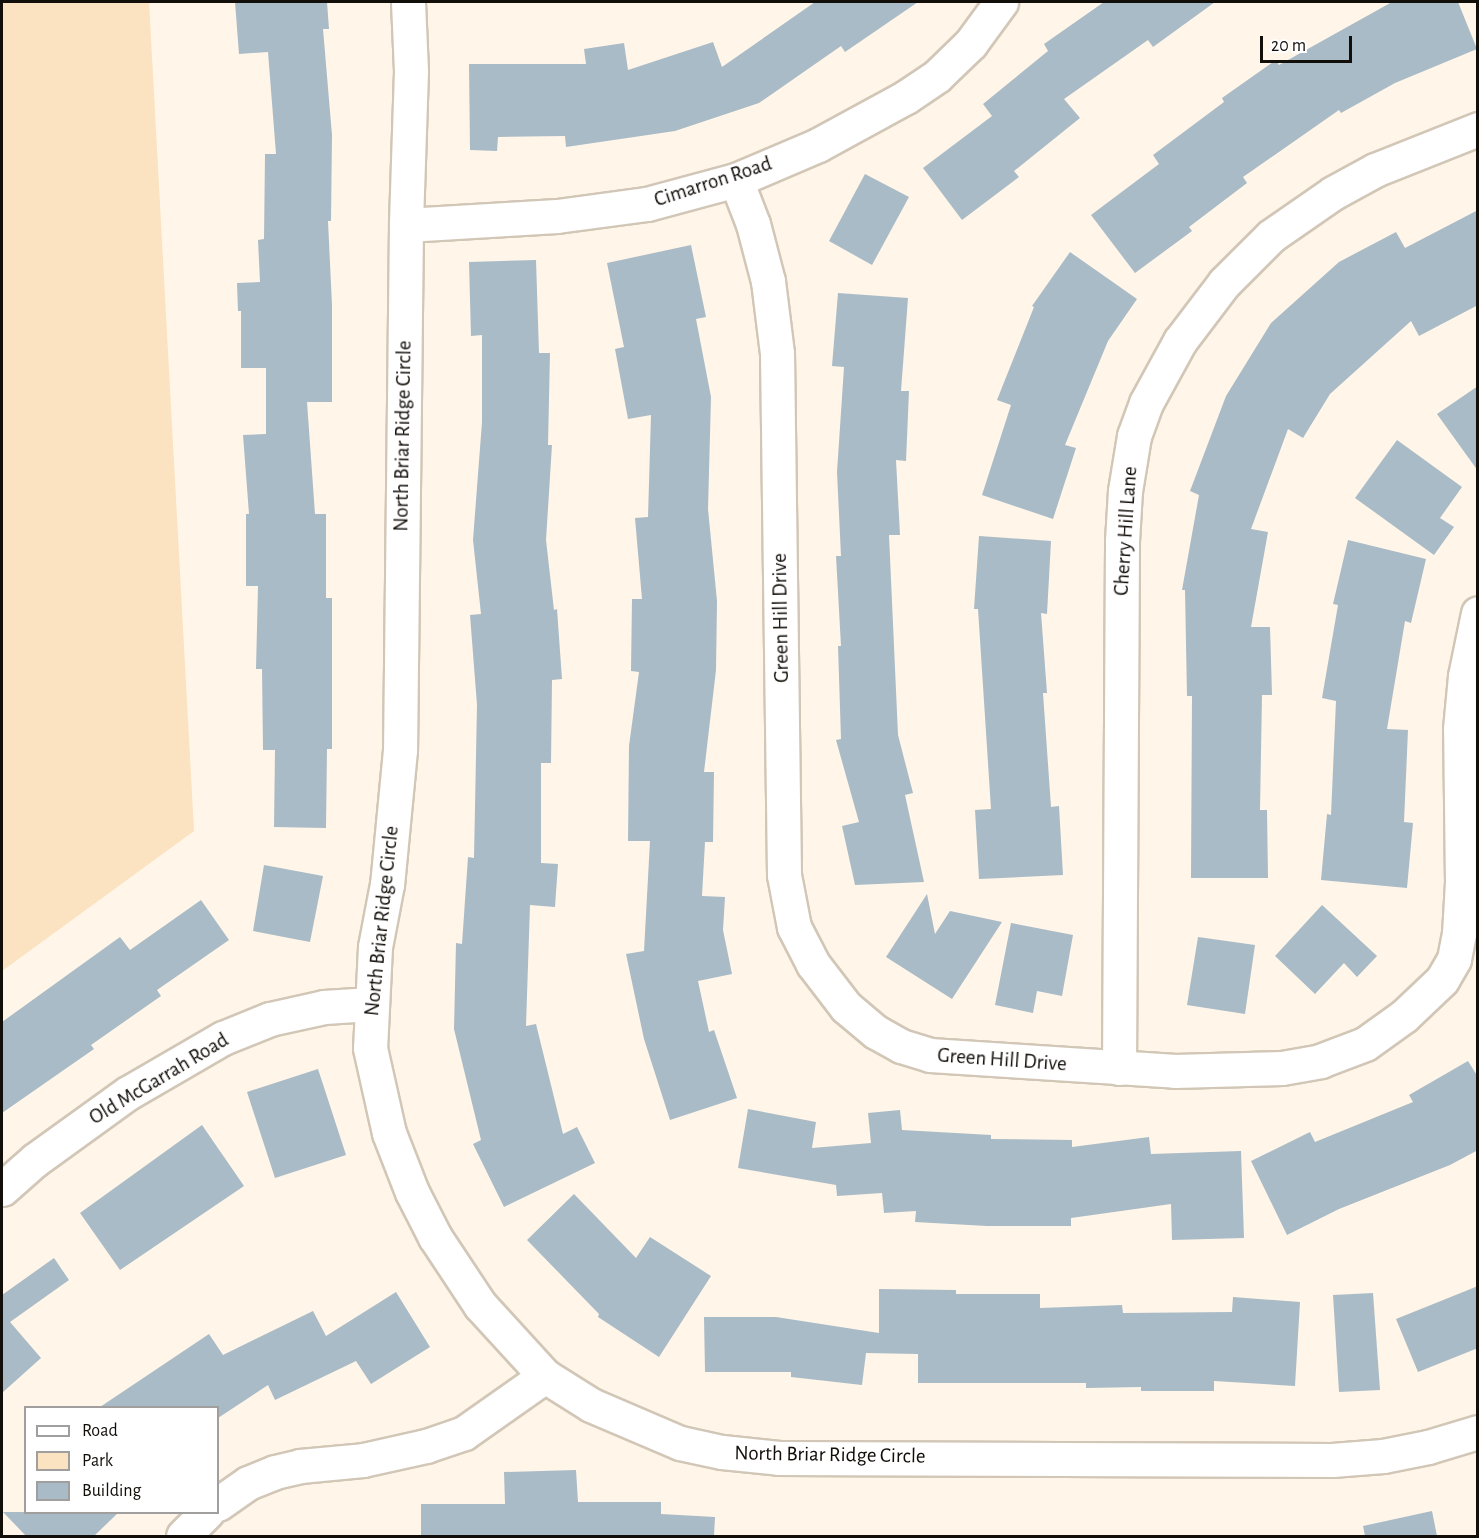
<!DOCTYPE html>
<html>
<head>
<meta charset="utf-8">
<style>
	body { margin:0 }
	#map { position:relative; width:1479px; height:1538px; overflow:hidden; background:#fff5e8; font-family:"Alegreya Sans",sans-serif }
	div>[style] { position:absolute }
	[style*='--x'] { left:calc(var(--x)*1px); top:calc(var(--y)*1px); width:calc(var(--w)*1px); rotate:calc(var(--a)*1deg) }
	.green>* { inset:0; background:#fbe2c0 }
	.building>* { inset:0; background:#a9bbc6 }
	.roads { filter:drop-shadow(2px 0 #d2c7b7) drop-shadow(-2px 0 #d2c7b7) drop-shadow(0 2px #d2c7b7) drop-shadow(0 -2px #d2c7b7) }
	.minor>* { height:33px; margin:-16.5px; padding:0 16.5px; transform-origin:16.5px; border-radius:16.5px; background:#fff }
	span { translate:-50% -50%; white-space:nowrap; text-align:center; line-height:1.15; -webkit-text-stroke:4.5px #fff; paint-order:stroke }
	.street-label { font-size:21px; color:#120e09 }
	.frame { position:absolute; inset:0; border:3px solid #120e09; pointer-events:none }
	.legend { position:absolute; left:24px; top:1406px; width:195px; height:108px; box-sizing:border-box; background:#fff; border:2px solid #a09f9d; margin:0; padding:8px 10px; list-style:none; font-size:18px; color:#120e09 }
	.legend li { display:flex; align-items:center; gap:12px; height:30px }
	.legend b { width:30px; border:2px solid #a09f9d }
	.scale { position:absolute; left:1260px; top:36px; width:92px; height:27px; box-sizing:border-box; border:3px solid #120e09; border-top:0; padding-left:8px; font-size:18px; line-height:21px; white-space:nowrap; color:#120e09; -webkit-text-stroke:4px #fff; paint-order:stroke }
</style>
</head>
<body>
<div id="map">
	<div class="green">
		<div style="clip-path:polygon(2px 2px,149px 2px,194px 831px,2px 971px)"></div>
	</div>
	<div class="building">
		<div style="clip-path:polygon(235px 2px,327px 2px,329px 29px,323px 29px,332px 135px,331px 221px,328px 221px,332px 305px,332px 402px,307px 402px,315px 514px,326px 514px,326px 598px,332px 598px,332px 749px,327px 749px,326px 828px,274px 827px,275px 750px,263px 750px,262px 669px,256px 669px,258px 586px,246px 586px,246px 514px,249px 514px,243px 435px,266px 434px,266px 368px,241px 368px,241px 311px,238px 311px,237px 283px,260px 282px,258px 240px,264px 239px,265px 154px,276px 154px,268px 52px,239px 54px)"></div>
		<div style="clip-path:polygon(815px 2px,918px 2px,845px 52px,841px 46px,759px 103px,675px 131px,566px 147px,565px 136px,498px 137px,497px 151px,470px 150px,469px 64px,586px 64px,584px 49px,624px 43px,628px 70px,713px 42px,722px 67px)"></div>
		<div style="clip-path:polygon(1104px 2px,1215px 2px,1153px 47px,1148px 40px,1064px 99px,1080px 118px,1014px 171px,1019px 177px,962px 220px,923px 168px,992px 116px,983px 104px,1048px 51px,1044px 44px)"></div>
		<div style="clip-path:polygon(1392px 2px,1458px 2px,1477px 49px,1395px 83px,1341px 113px,1339px 110px,1243px 177px,1247px 183px,1189px 227px,1192px 231px,1135px 273px,1091px 215px,1159px 164px,1153px 155px,1224px 102px,1222px 98px,1276px 60px,1279px 65px)"></div>
		<div style="clip-path:polygon(865px 174px,909px 197px,872px 265px,829px 241px)"></div>
		<div style="clip-path:polygon(1478px 210px,1478px 305px,1419px 336px,1411px 321px,1330px 394px,1303px 438px,1288px 429px,1251px 529px,1268px 532px,1251px 627px,1270px 627px,1272px 695px,1262px 695px,1260px 810px,1267px 810px,1268px 878px,1191px 878px,1192px 696px,1187px 696px,1185px 590px,1182px 590px,1199px 495px,1190px 491px,1226px 396px,1271px 323px,1339px 262px,1396px 232px,1405px 248px)"></div>
		<div style="clip-path:polygon(691px 245px,706px 317px,696px 319px,711px 397px,708px 509px,717px 601px,716px 670px,704px 772px,714px 772px,713px 842px,705px 842px,702px 896px,725px 897px,723px 930px,732px 974px,698px 981px,709px 1032px,714px 1030px,737px 1098px,670px 1120px,644px 1039px,626px 954px,644px 951px,650px 841px,628px 841px,629px 746px,639px 672px,631px 671px,632px 599px,642px 599px,635px 518px,648px 517px,651px 415px,628px 419px,615px 349px,624px 347px,607px 263px)"></div>
		<div style="clip-path:polygon(1070px 252px,1137px 299px,1108px 341px,1065px 445px,1076px 448px,1053px 519px,982px 495px,1011px 405px,997px 400px,1034px 307px,1032px 306px)"></div>
		<div style="clip-path:polygon(536px 260px,539px 353px,550px 353px,548px 445px,552px 445px,546px 540px,554px 610px,557px 609px,562px 679px,552px 680px,551px 763px,541px 763px,541px 863px,558px 864px,555px 907px,530px 905px,526px 1026px,536px 1024px,563px 1134px,577px 1127px,595px 1163px,504px 1207px,473px 1144px,481px 1140px,454px 1029px,456px 943px,462px 944px,468px 857px,474px 858px,477px 705px,470px 615px,481px 614px,473px 540px,482px 422px,482px 335px,471px 336px,469px 262px)"></div>
		<div style="clip-path:polygon(838px 293px,908px 298px,901px 391px,909px 391px,906px 461px,896px 460px,900px 535px,889px 535px,898px 735px,913px 793px,905px 795px,924px 882px,855px 885px,842px 826px,859px 822px,836px 740px,841px 739px,838px 646px,841px 646px,836px 556px,841px 556px,837px 472px,844px 367px,832px 366px)"></div>
		<div style="clip-path:polygon(1478px 386px,1478px 471px,1437px 414px)"></div>
		<div style="clip-path:polygon(1397px 440px,1462px 487px,1440px 518px,1454px 527px,1434px 555px,1355px 498px)"></div>
		<div style="clip-path:polygon(979px 536px,1051px 541px,1047px 614px,1041px 613px,1047px 693px,1043px 693px,1051px 807px,1059px 806px,1063px 875px,979px 879px,975px 810px,991px 809px,978px 609px,974px 609px)"></div>
		<div style="clip-path:polygon(1348px 540px,1426px 559px,1411px 623px,1405px 621px,1387px 729px,1408px 730px,1404px 822px,1413px 823px,1407px 888px,1321px 880px,1327px 814px,1331px 815px,1336px 701px,1322px 698px,1338px 605px,1333px 604px)"></div>
		<div style="clip-path:polygon(264px 865px,323px 876px,310px 942px,253px 931px)"></div>
		<div style="clip-path:polygon(927px 894px,935px 934px,950px 911px,1002px 922px,952px 999px,886px 957px)"></div>
		<div style="clip-path:polygon(201px 900px,229px 940px,157px 990px,161px 996px,91px 1045px,94px 1049px,2px 1113px,2px 1022px,120px 937px,130px 950px)"></div>
		<div style="clip-path:polygon(1322px 905px,1377px 956px,1357px 977px,1344px 963px,1315px 994px,1275px 956px)"></div>
		<div style="clip-path:polygon(1011px 923px,1073px 935px,1062px 996px,1037px 991px,1033px 1013px,995px 1005px)"></div>
		<div style="clip-path:polygon(1198px 937px,1255px 945px,1245px 1014px,1187px 1005px)"></div>
		<div style="clip-path:polygon(1468px 1061px,1478px 1077px,1478px 1150px,1450px 1165px,1339px 1209px,1287px 1235px,1251px 1161px,1310px 1132px,1315px 1142px,1413px 1102px,1409px 1095px)"></div>
		<div style="clip-path:polygon(318px 1069px,346px 1155px,275px 1178px,247px 1092px)"></div>
		<div style="clip-path:polygon(748px 1109px,816px 1122px,812px 1148px,871px 1143px,868px 1113px,900px 1110px,902px 1130px,991px 1135px,991px 1139px,1072px 1140px,1072px 1147px,1149px 1137px,1151px 1154px,1241px 1151px,1244px 1238px,1172px 1240px,1171px 1204px,1071px 1218px,1071px 1226px,987px 1226px,915px 1222px,916px 1211px,884px 1213px,882px 1193px,837px 1196px,836px 1185px,738px 1168px)"></div>
		<div style="clip-path:polygon(202px 1125px,244px 1186px,120px 1270px,80px 1213px)"></div>
		<div style="clip-path:polygon(574px 1194px,636px 1258px,650px 1237px,711px 1276px,659px 1357px,598px 1317px,599px 1314px,527px 1240px)"></div>
		<div style="clip-path:polygon(54px 1258px,69px 1280px,10px 1322px,41px 1358px,2px 1393px,2px 1295px)"></div>
		<div style="clip-path:polygon(1478px 1286px,1478px 1348px,1418px 1372px,1396px 1319px)"></div>
		<div style="clip-path:polygon(879px 1289px,956px 1290px,956px 1294px,1040px 1294px,1040px 1308px,1122px 1305px,1123px 1313px,1232px 1312px,1233px 1297px,1300px 1302px,1295px 1386px,1214px 1381px,1214px 1391px,1141px 1391px,1141px 1387px,1086px 1388px,1086px 1383px,918px 1383px,918px 1354px,866px 1353px,862px 1385px,791px 1377px,791px 1372px,705px 1372px,704px 1317px,776px 1317px,879px 1333px)"></div>
		<div style="clip-path:polygon(396px 1292px,430px 1347px,371px 1384px,356px 1361px,275px 1400px,268px 1385px,218px 1418px,218px 1407px,100px 1407px,209px 1334px,223px 1355px,313px 1311px,326px 1336px)"></div>
		<div style="clip-path:polygon(1373px 1293px,1380px 1390px,1339px 1392px,1333px 1295px)"></div>
		<div style="clip-path:polygon(576px 1470px,578px 1502px,661px 1502px,661px 1514px,715px 1517px,714px 1536px,421px 1536px,421px 1504px,505px 1504px,504px 1472px)"></div>
		<div style="clip-path:polygon(1432px 1511px,1437px 1536px,1365px 1536px,1363px 1526px)"></div>
		<div style="clip-path:polygon(3px 1512px,119px 1512px,94px 1536px,26px 1536px)"></div>
	</div>
	<div class="roads">
		<div class="minor">
			<div style="--x:408;--y:2;--w:69;--a:87.5"></div>
			<div style="--x:411;--y:71;--w:154;--a:91.9"></div>
			<div style="--x:406;--y:225;--w:525;--a:90.65"></div>
			<div style="--x:400;--y:750;--w:135;--a:95.5"></div>
			<div style="--x:387;--y:884;--w:64;--a:100.8"></div>
			<div style="--x:375;--y:947;--w:101;--a:92.8"></div>
			<div style="--x:370;--y:1048;--w:87;--a:77.4"></div>
			<div style="--x:389;--y:1133;--w:63;--a:68.7"></div>
			<div style="--x:412;--y:1192;--w:51;--a:62.9"></div>
			<div style="--x:435;--y:1237;--w:82;--a:56.5"></div>
			<div style="--x:480;--y:1305;--w:96;--a:47.5"></div>
			<div style="--x:545;--y:1376;--w:54;--a:32.2"></div>
			<div style="--x:591;--y:1405;--w:97;--a:23.1"></div>
			<div style="--x:680;--y:1443;--w:43;--a:12.1"></div>
			<div style="--x:722;--y:1452;--w:57;--a:6"></div>
			<div style="--x:779;--y:1458;--w:553;--a:0.21"></div>
			<div style="--x:1332;--y:1460;--w:51;--a:-4.5"></div>
			<div style="--x:1383;--y:1456;--w:46;--a:-11.3"></div>
			<div style="--x:1428;--y:1447;--w:52;--a:-16.7"></div>
			<div style="--x:736;--y:180;--w:47;--a:68.9"></div>
			<div style="--x:753;--y:224;--w:59;--a:75.3"></div>
			<div style="--x:768;--y:281;--w:73;--a:82.9"></div>
			<div style="--x:777;--y:353;--w:522;--a:89.23"></div>
			<div style="--x:784;--y:875;--w:53;--a:79.1"></div>
			<div style="--x:794;--y:927;--w:42;--a:62.8"></div>
			<div style="--x:813;--y:964;--w:54;--a:52.5"></div>
			<div style="--x:846;--y:1007;--w:39;--a:40"></div>
			<div style="--x:876;--y:1032;--w:29;--a:29"></div>
			<div style="--x:901;--y:1046;--w:30;--a:17"></div>
			<div style="--x:930;--y:1055;--w:246;--a:3.7"></div>
			<div style="--x:1175;--y:1071;--w:107;--a:-1.6"></div>
			<div style="--x:1282;--y:1068;--w:39;--a:-10"></div>
			<div style="--x:1320;--y:1061;--w:48;--a:-20.7"></div>
			<div style="--x:1365;--y:1044;--w:48;--a:-35.7"></div>
			<div style="--x:1404;--y:1016;--w:52;--a:-43.5"></div>
			<div style="--x:1442;--y:980;--w:24;--a:-60"></div>
			<div style="--x:1454;--y:959;--w:25;--a:-79"></div>
			<div style="--x:1459;--y:934;--w:52;--a:-86.7"></div>
			<div style="--x:1462;--y:882;--w:153;--a:-90.7"></div>
			<div style="--x:1460;--y:729;--w:53;--a:-84.6"></div>
			<div style="--x:1465;--y:676;--w:64;--a:-78.3"></div>
			<div style="--x:406;--y:225;--w:151;--a:-3.4"></div>
			<div style="--x:557;--y:216;--w:91;--a:-7.6"></div>
			<div style="--x:647;--y:204;--w:92;--a:-15.1"></div>
			<div style="--x:736;--y:180;--w:89;--a:-23.1"></div>
			<div style="--x:818;--y:145;--w:100;--a:-28.6"></div>
			<div style="--x:906;--y:97;--w:37;--a:-34"></div>
			<div style="--x:937;--y:76;--w:47;--a:-44.1"></div>
			<div style="--x:971;--y:43;--w:51;--a:-53.8"></div>
			<div style="--x:1119;--y:1068;--w:527;--a:-89.67"></div>
			<div style="--x:1122;--y:541;--w:50;--a:-86.6"></div>
			<div style="--x:1125;--y:491;--w:56;--a:-80.7"></div>
			<div style="--x:1134;--y:436;--w:35;--a:-70"></div>
			<div style="--x:1146;--y:403;--w:71;--a:-61.3"></div>
			<div style="--x:1180;--y:341;--w:73;--a:-52.8"></div>
			<div style="--x:1224;--y:283;--w:66;--a:-45"></div>
			<div style="--x:1271;--y:236;--w:75;--a:-34.7"></div>
			<div style="--x:1333;--y:193;--w:48;--a:-28.7"></div>
			<div style="--x:1375;--y:170;--w:111;--a:-21.7"></div>
			<div style="--x:2;--y:1189;--w:44;--a:-41.3"></div>
			<div style="--x:35;--y:1160;--w:115;--a:-35.8"></div>
			<div style="--x:128;--y:1093;--w:110;--a:-30.1"></div>
			<div style="--x:223;--y:1038;--w:51;--a:-22"></div>
			<div style="--x:270;--y:1019;--w:55;--a:-12.5"></div>
			<div style="--x:324;--y:1007;--w:47;--a:-3.7"></div>
			<div style="--x:218;--y:1504;--w:37;--a:-35"></div>
			<div style="--x:248;--y:1483;--w:29;--a:-22"></div>
			<div style="--x:275;--y:1472;--w:26;--a:-13"></div>
			<div style="--x:300;--y:1466;--w:63;--a:-5.4"></div>
			<div style="--x:363;--y:1460;--w:65;--a:-12.5"></div>
			<div style="--x:426;--y:1446;--w:40;--a:-18.9"></div>
			<div style="--x:464;--y:1433;--w:99;--a:-35.1"></div>
			<div style="--x:183;--y:1536;--w:34;--a:-45"></div>
		</div>
	</div>
	<div class="street-label">
		<span style="left:713px;top:182px;rotate:-18deg">Cimarron Road</span>
		<span style="left:403px;top:436px;rotate:-89deg">North Briar Ridge Circle</span>
		<span style="left:1126px;top:531px;rotate:-86deg">Cherry Hill Lane</span>
		<span style="left:781px;top:618px;rotate:-91deg">Green Hill Drive</span>
		<span style="left:382px;top:921px;rotate:-84deg">North Briar Ridge Circle</span>
		<span style="left:1002px;top:1060px;rotate:4deg">Green Hill Drive</span>
		<span style="left:159px;top:1079px;rotate:-31deg">Old McGarrah Road</span>
		<span style="left:830px;top:1455px;rotate:1deg">North Briar Ridge Circle</span>
	</div>
	<div class="frame"></div>
	<ul class="legend">
	<li><b style="height:8px;background:#fff"></b>Road</li>
	<li><b style="height:16px;background:#fbe2c0"></b>Park</li>
	<li><b style="height:16px;background:#a9bbc6"></b>Building</li>
	</ul>
	<div class="scale">20 m</div>
</div>
</body>
</html>
